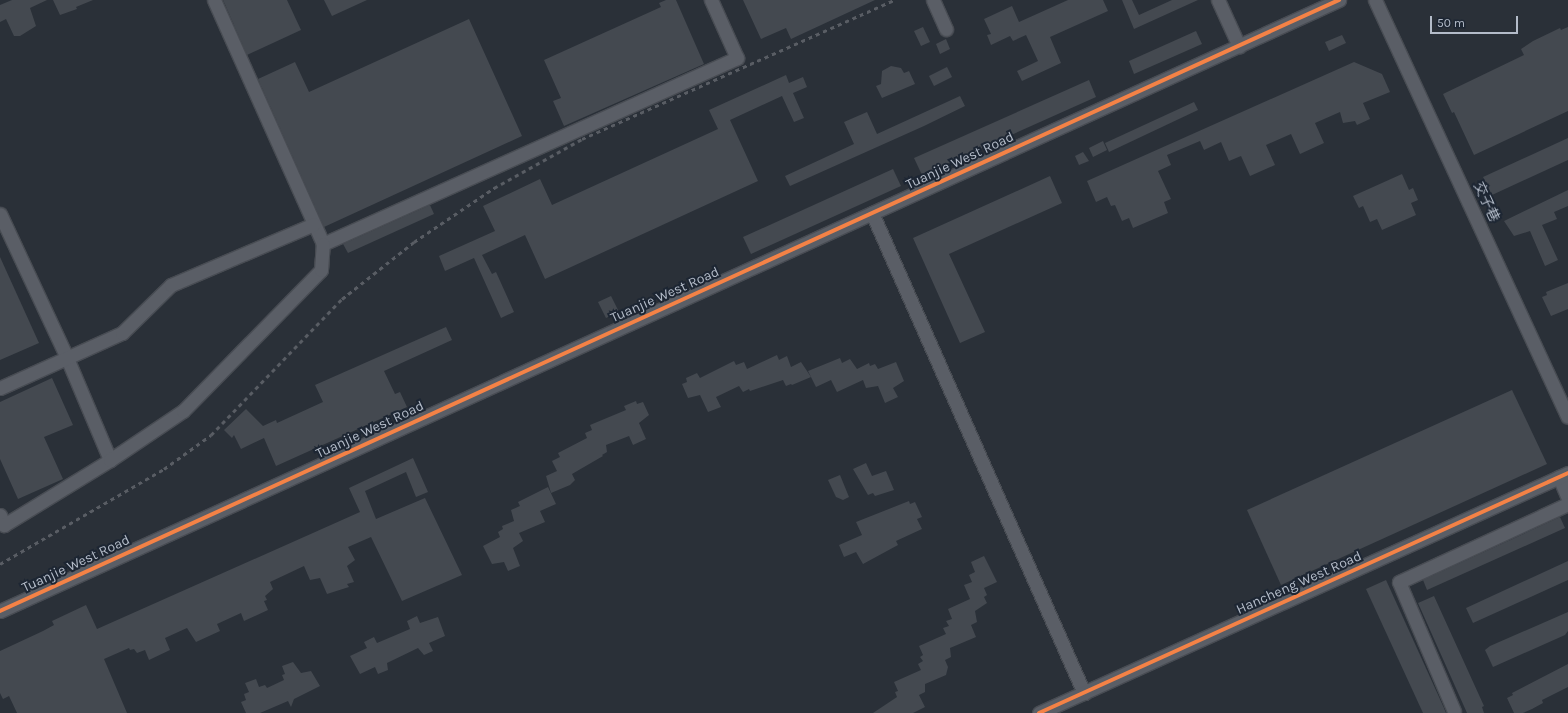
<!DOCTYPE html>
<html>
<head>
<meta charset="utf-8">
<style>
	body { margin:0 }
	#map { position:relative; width:1568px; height:713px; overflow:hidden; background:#2a3038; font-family:Karla,"Noto Sans SC",sans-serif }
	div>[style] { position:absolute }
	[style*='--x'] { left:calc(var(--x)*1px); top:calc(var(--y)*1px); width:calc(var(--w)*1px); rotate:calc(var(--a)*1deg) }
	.building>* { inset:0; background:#444950 }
	.roads { filter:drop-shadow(1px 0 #484c53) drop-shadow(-1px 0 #484c53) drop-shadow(0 1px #484c53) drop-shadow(0 -1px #484c53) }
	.minor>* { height:13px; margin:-6.5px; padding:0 6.5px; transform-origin:6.5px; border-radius:6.5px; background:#5a5e66 }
	.rail>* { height:3px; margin-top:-1.5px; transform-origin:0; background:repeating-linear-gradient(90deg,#595d64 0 4px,transparent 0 8px) }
	.cycleway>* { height:4px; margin:-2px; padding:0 2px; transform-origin:2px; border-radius:2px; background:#f48246 }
	span { translate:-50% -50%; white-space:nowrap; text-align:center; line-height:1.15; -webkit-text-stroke:4px #1d2633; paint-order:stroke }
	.street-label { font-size:14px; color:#b4bcc9 }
	.scale { position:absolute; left:1430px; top:16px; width:88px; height:18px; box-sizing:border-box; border:2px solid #b4bcc9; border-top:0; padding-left:5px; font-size:12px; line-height:14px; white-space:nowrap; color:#b4bcc9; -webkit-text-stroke:3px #1d2633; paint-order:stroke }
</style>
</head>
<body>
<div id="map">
	<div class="building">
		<div style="clip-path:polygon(12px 0,47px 0,30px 8px,36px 26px,20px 36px,14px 36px,6px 19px,0 22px,0 5px)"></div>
		<div style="clip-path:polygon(53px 0,93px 0,76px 7px,77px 9px,60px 15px)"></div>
		<div style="clip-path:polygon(223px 0,287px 0,301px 30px,247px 55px)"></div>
		<div style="clip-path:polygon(324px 0,367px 0,332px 16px)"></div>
		<div style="clip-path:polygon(666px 0,676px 0,704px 64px,564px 126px,553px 101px,561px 98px,544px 60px,661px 7px,659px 3px)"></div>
		<div style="clip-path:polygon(743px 0,875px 0,791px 39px,786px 28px,761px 39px)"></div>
		<div style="clip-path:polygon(1068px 0,1103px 0,1108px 11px,1050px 37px,1061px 63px,1022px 81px,1017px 71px,1038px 61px,1026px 35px,1013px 41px,1010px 36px,991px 45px,987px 35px,991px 34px,984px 19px,1012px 6px,1019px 22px)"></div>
		<div style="clip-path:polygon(1122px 0,1132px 0,1139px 15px,1172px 0,1198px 0,1134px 29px)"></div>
		<div style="clip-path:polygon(469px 19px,522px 136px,324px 227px,258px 79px,295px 62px,309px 92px)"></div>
		<div style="clip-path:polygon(923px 27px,930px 42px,921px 46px,914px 31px)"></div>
		<div style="clip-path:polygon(1568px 27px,1568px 111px,1474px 155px,1454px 112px,1452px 113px,1443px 94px,1524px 55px,1521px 49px,1533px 41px,1560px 28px,1561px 30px)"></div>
		<div style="clip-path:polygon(1196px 31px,1202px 44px,1134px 74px,1129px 61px)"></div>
		<div style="clip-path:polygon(1342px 35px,1346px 43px,1329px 51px,1325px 42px)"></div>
		<div style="clip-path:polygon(946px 39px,950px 49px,940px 54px,936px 44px)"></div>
		<div style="clip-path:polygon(1354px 62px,1382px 74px,1390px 92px,1363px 103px,1370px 119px,1357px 125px,1355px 121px,1343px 123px,1340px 112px,1315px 123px,1324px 143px,1300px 154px,1291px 134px,1266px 145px,1275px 165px,1250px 176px,1241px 156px,1229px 161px,1221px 142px,1204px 150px,1200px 141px,1167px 155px,1171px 165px,1158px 171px,1171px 199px,1164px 202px,1168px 213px,1133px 228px,1129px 218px,1122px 221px,1115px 205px,1111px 206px,1107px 197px,1096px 202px,1087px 181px)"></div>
		<div style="clip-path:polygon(891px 66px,901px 68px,904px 73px,909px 71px,915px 84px,882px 98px,876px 86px,881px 84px,882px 71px)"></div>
		<div style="clip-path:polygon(947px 67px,952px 77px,934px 86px,929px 76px)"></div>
		<div style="clip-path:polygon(786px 75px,789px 83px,803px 77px,807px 87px,793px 93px,804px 118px,794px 122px,782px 96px,730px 120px,758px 181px,545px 279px,525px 235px,482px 255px,492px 274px,496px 272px,514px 312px,501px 318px,474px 258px,445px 271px,439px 256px,495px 231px,483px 206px,540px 179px,552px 205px,718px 129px,709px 110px)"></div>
		<div style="clip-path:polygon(1089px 80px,1096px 97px,922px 175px,914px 158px)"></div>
		<div style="clip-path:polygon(960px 96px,965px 106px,924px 126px,790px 186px,785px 176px,854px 144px,844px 122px,867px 112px,877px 134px)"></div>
		<div style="clip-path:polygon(1194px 102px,1198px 110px,1109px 152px,1105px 143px)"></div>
		<div style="clip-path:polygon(1568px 138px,1568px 160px,1492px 195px,1483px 177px)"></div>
		<div style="clip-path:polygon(1103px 141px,1107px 150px,1093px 157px,1089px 148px)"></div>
		<div style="clip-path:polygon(1083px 152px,1089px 161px,1079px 165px,1075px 156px)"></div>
		<div style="clip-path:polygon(893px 169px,901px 186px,751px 254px,743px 237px)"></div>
		<div style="clip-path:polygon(1402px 174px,1409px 190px,1413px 188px,1418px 200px,1411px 203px,1416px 215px,1382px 230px,1377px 219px,1370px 222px,1363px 206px,1359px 208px,1353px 196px)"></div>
		<div style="clip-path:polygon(1050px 176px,1062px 203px,949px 254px,985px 332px,960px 343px,913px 238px)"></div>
		<div style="clip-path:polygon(1568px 190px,1568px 206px,1554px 212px,1557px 219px,1542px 225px,1558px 260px,1545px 266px,1530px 231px,1514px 236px,1504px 221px)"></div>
		<div style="clip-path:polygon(430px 205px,434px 214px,348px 253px,343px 244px)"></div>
		<div style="clip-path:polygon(0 257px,39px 343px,0 360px)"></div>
		<div style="clip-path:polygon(1568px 283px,1568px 309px,1551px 316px,1542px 297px,1547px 295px,1546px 292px)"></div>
		<div style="clip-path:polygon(611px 296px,619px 312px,606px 318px,598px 302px)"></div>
		<div style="clip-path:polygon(446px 327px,452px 340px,384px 371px,395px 394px,400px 392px,407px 407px,276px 466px,264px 438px,241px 449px,234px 435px,232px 438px,224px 430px,246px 409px,263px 426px,276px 420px,277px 423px,323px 402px,315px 385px)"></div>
		<div style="clip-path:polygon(777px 355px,779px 360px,787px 356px,791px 367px,801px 362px,811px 377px,792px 385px,791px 384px,786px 386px,783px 380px,750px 391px,749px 389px,743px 392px,739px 386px,716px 397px,721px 407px,708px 412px,700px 395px,688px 398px,682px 384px,687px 382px,686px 378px,697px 373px,700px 378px,734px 361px,736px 365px,744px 362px,747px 369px)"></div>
		<div style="clip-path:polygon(840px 358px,842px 363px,850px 359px,857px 369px,869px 363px,870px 366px,875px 364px,878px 369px,896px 362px,904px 381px,893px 388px,898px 397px,885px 403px,878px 386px,866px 388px,863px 380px,837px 392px,831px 380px,816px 387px,808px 371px)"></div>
		<div style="clip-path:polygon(52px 378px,73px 425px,44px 437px,63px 479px,18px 499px,0 459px,0 402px)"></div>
		<div style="clip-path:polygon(1512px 390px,1547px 464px,1281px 585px,1247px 510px)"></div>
		<div style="clip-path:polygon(636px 401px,637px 404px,643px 402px,649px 415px,639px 423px,646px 439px,633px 445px,629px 436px,606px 445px,607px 452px,602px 455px,603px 456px,572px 474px,575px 480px,570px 485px,551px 493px,546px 476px,557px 471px,552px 461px,560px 457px,558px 453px,587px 438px,585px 433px,592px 430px,590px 425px,626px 410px,624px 406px)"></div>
		<div style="clip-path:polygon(413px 458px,428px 492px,416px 497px,406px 472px,365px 491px,376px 519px,425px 498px,462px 575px,402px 601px,371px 537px,348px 547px,355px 560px,347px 566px,354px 582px,347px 584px,349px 587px,327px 594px,320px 578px,310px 580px,304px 566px,270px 582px,273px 589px,265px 596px,267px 600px,264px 601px,268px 610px,244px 621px,241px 613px,217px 624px,220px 631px,196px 642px,187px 628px,165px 638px,170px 650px,149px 660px,145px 650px,137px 653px,134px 649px,130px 650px,129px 648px,104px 659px,127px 713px,17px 713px,9px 696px,3px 699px,0 693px,0 651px,43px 631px,54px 625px,52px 621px,86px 605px,97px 629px,360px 512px,349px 488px)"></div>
		<div style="clip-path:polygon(866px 463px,872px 476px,886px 471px,894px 490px,875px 496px,873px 493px,868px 495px,853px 469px)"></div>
		<div style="clip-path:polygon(840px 475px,849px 497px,843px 500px,836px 497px,828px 480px)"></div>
		<div style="clip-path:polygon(548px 487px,556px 504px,540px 511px,545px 522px,519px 533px,523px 541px,513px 548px,520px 566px,508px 571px,504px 562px,492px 564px,483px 546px,500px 537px,498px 532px,503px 529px,502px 526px,514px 521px,511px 510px,520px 506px,518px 502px)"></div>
		<div style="clip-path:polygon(909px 501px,910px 504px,915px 502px,922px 517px,917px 519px,922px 529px,896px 541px,898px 545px,863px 564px,856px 552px,844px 557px,839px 545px,862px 535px,856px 522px)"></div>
		<div style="clip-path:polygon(1560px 517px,1565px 528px,1427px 590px,1423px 580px)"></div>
		<div style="clip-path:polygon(984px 556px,997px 582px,984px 588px,987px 595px,984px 597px,987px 603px,975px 611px,977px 622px,971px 625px,976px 637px,950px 648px,951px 657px,945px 660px,948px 667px,946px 675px,925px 684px,925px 692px,919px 695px,925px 707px,913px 713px,873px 713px,897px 697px,895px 692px,898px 691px,894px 682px,921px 670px,918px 664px,923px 661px,920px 657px,923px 655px,919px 646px,946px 634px,943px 628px,949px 626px,946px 621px,952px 619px,948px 609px,970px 599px,964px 585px,972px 582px,969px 575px,975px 572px,971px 562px)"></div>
		<div style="clip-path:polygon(1568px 561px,1568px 580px,1473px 623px,1466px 608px)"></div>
		<div style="clip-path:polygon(1386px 580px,1444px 708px,1446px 713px,1423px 713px,1366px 589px)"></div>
		<div style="clip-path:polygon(1434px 596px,1484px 706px,1482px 707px,1484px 713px,1467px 713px,1418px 603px)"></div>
		<div style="clip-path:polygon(1568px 612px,1568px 631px,1565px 635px,1493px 667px,1485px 650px,1490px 646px)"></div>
		<div style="clip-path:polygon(417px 616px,420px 623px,438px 617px,445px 636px,429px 643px,433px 651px,424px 655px,418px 648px,387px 663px,388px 670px,378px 674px,375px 667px,360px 674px,350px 656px,367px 648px,364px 642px,374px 637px,377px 643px,410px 629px,407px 621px)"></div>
		<div style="clip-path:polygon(293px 662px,301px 673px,311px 671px,320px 686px,294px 699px,291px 707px,288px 701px,260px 713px,246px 713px,241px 702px,246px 700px,244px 694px,249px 692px,245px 683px,256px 679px,259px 687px,265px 685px,267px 688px,284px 680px,282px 675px,285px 674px,282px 666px)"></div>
		<div style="clip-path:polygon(1568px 664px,1568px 687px,1542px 700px,1543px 703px,1532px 709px,1523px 713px,1514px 713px,1507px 698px,1513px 695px,1512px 693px)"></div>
	</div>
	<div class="roads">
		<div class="minor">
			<div style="--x:214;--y:0;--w:267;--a:65.9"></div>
			<div style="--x:323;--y:244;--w:454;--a:-24.2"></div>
			<div style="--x:737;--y:58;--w:64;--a:-114.1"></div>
			<div style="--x:933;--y:0;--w:32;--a:66"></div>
			<div style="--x:1218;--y:0;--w:51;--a:65.5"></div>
			<div style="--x:1375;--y:0;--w:459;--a:65.2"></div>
			<div style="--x:872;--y:213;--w:525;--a:66.17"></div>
			<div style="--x:0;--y:214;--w:159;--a:65"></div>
			<div style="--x:67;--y:358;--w:111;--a:67.1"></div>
			<div style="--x:0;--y:388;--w:134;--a:-24.3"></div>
			<div style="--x:122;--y:333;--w:69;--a:-44.4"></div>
			<div style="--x:171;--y:285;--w:155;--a:-23.1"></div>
			<div style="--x:1559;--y:477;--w:23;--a:67"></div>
			<div style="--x:0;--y:515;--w:11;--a:68"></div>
			<div style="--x:4;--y:525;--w:124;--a:-31.5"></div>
			<div style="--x:110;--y:460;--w:88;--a:-33.9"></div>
			<div style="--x:183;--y:411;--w:197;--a:-45.6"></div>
			<div style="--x:321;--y:270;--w:26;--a:-86"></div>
			<div style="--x:0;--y:611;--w:1472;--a:-24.53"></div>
			<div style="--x:1454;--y:711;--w:140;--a:-113.1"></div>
			<div style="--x:1399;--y:582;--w:186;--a:-24.8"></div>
			<div style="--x:1039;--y:713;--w:581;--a:-24.4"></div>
		</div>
	</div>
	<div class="rail">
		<div style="--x:0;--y:564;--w:190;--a:-30.1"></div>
		<div style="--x:164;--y:469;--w:58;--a:-35.9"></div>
		<div style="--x:211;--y:435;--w:189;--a:-46.1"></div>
		<div style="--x:342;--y:299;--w:92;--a:-38.4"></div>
		<div style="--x:414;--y:242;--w:97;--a:-34"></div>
		<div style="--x:494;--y:188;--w:101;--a:-29.1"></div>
		<div style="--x:582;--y:139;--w:342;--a:-24"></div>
	</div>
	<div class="cycleway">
		<div style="--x:0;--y:611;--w:1472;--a:-24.53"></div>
		<div style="--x:1039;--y:713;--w:581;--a:-24.4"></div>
	</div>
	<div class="street-label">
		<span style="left:960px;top:161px;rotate:-25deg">Tuanjie West Road</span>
		<span style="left:1486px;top:202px;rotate:65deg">交子巷</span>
		<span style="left:665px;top:295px;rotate:-24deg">Tuanjie West Road</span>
		<span style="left:370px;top:430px;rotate:-25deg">Tuanjie West Road</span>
		<span style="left:76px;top:564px;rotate:-25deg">Tuanjie West Road</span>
		<span style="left:1299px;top:583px;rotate:-24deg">Hancheng West Road</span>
	</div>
	<div class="scale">50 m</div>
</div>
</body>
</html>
